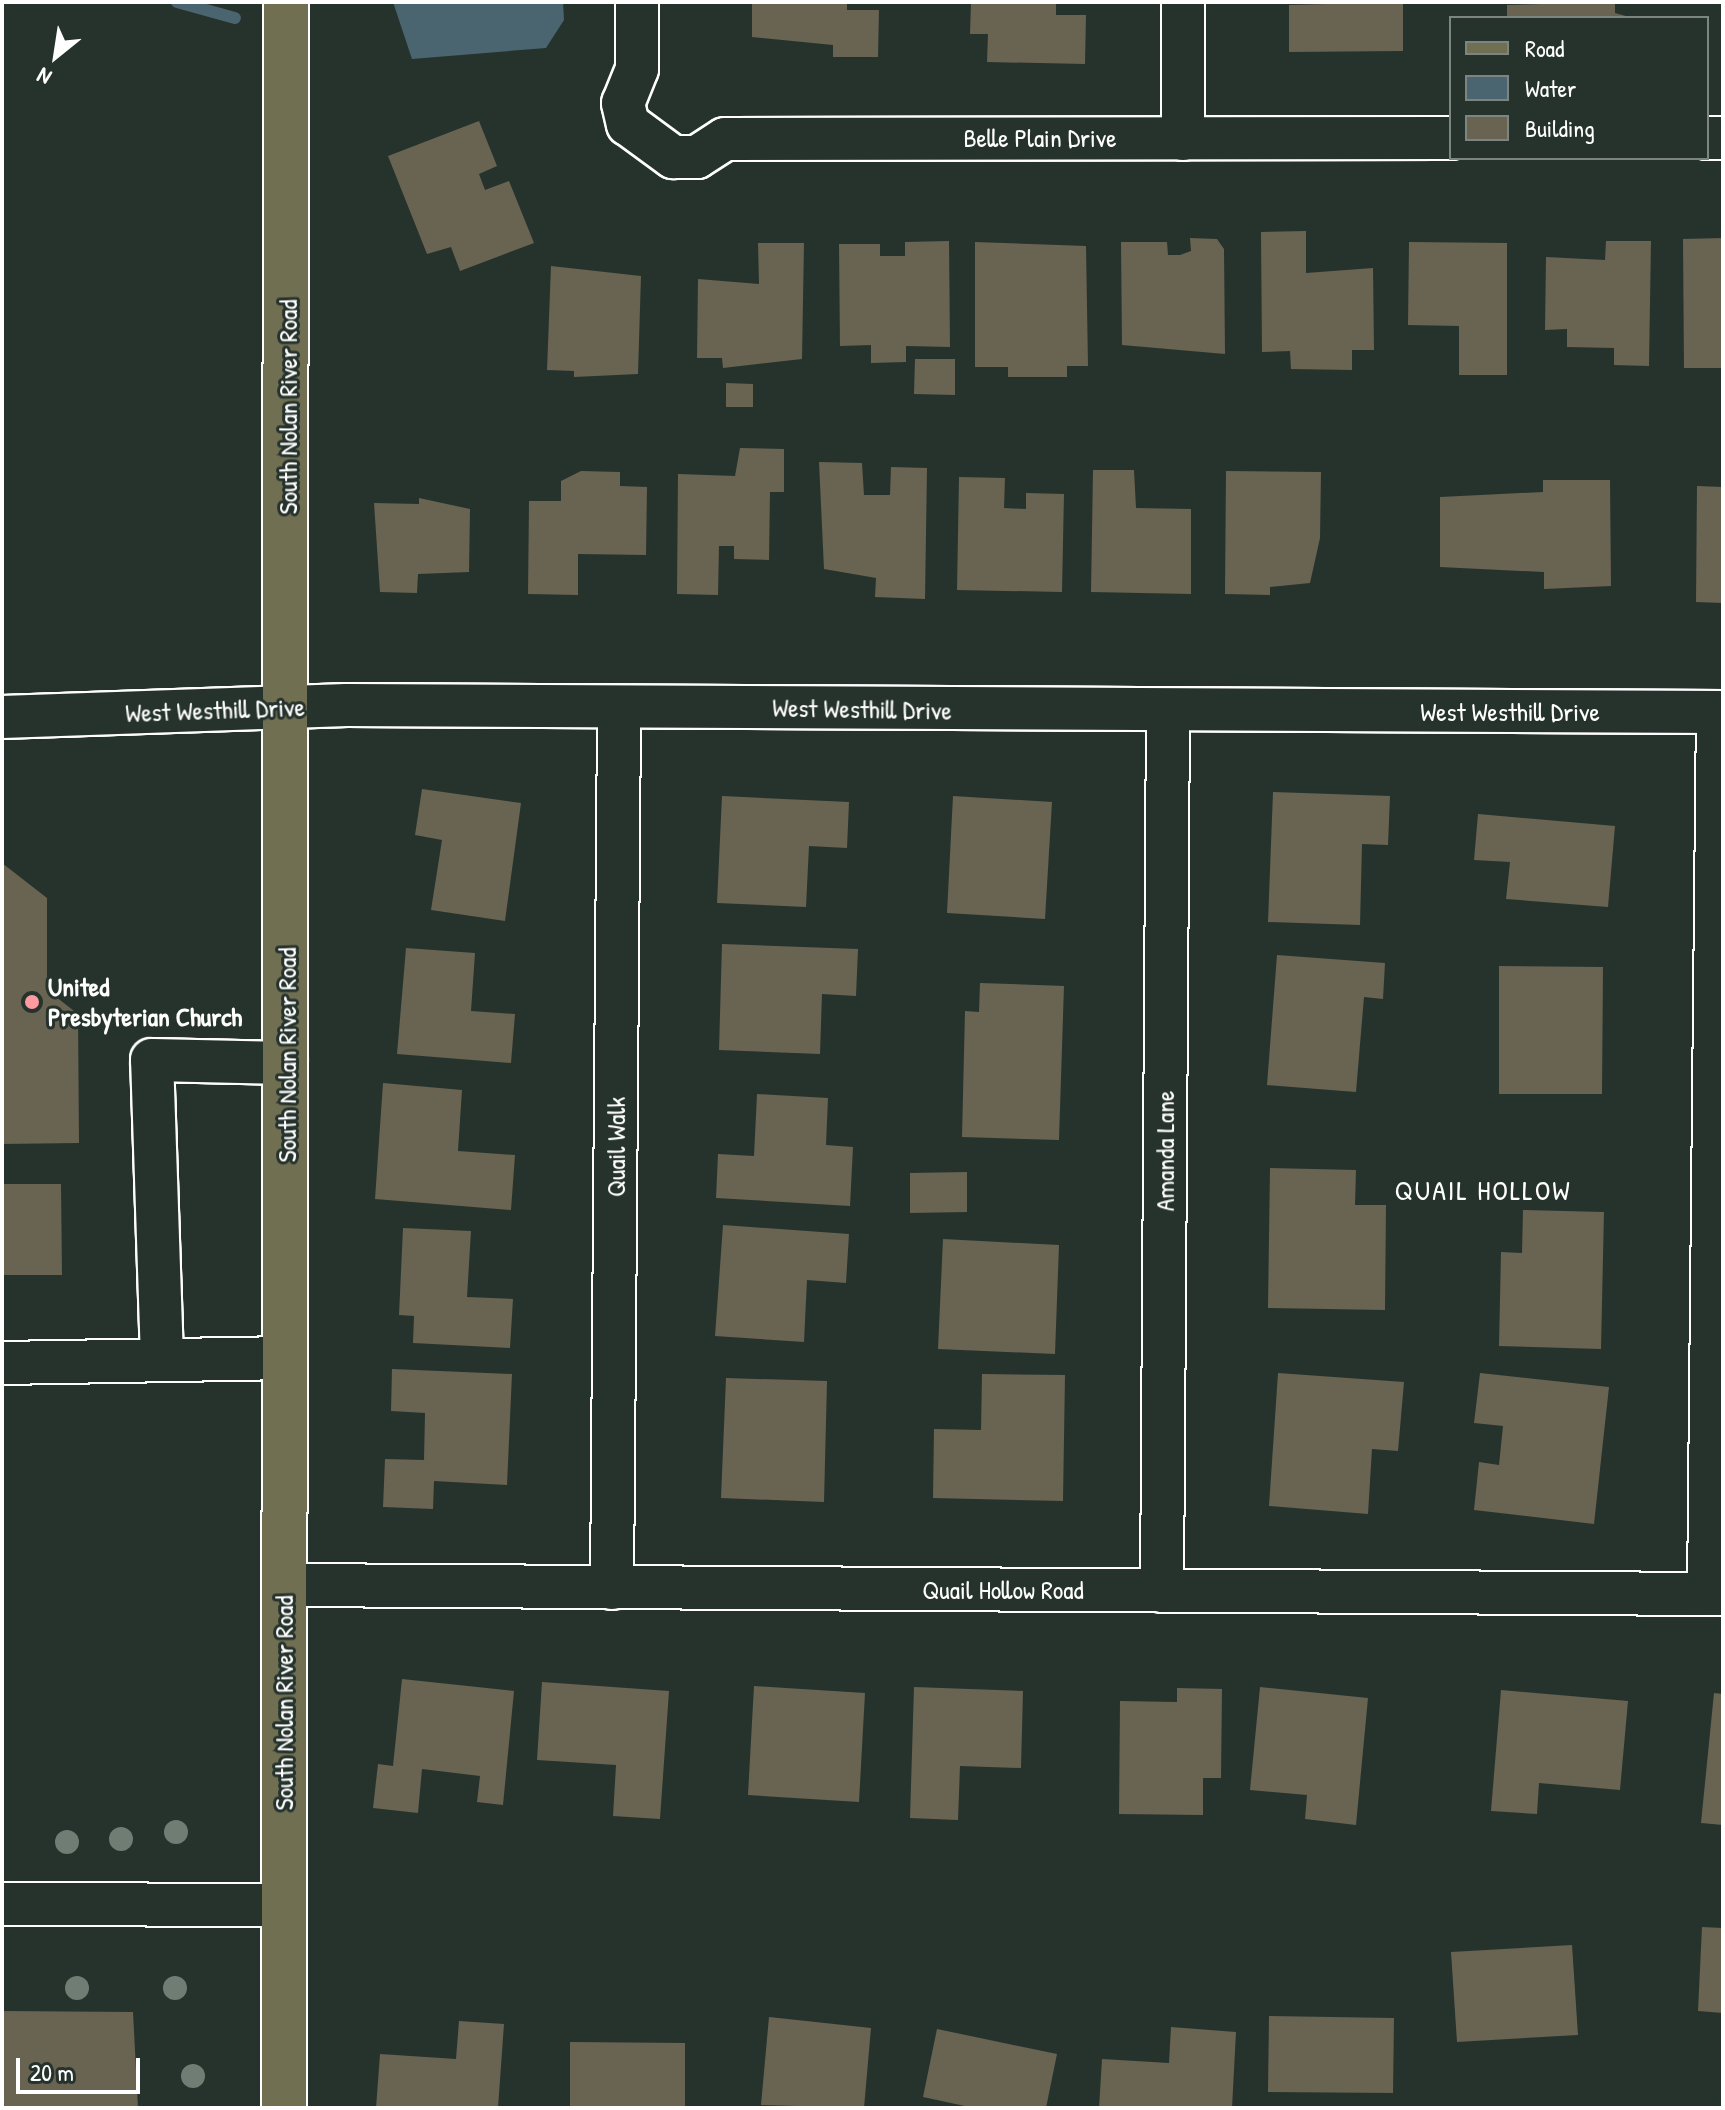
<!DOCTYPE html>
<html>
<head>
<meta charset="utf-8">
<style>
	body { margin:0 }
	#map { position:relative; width:1725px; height:2110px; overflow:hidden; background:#26332d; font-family:"Patrick Hand",sans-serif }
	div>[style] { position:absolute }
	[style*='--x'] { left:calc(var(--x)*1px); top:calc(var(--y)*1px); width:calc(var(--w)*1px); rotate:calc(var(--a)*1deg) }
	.water>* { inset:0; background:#4a656f }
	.stream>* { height:12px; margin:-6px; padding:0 6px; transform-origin:6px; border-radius:6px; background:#4a656f }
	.building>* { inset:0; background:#696352 }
	.roads { filter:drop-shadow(2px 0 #fff) drop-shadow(-2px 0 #fff) drop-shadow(0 2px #fff) drop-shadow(0 -2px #fff) }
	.minor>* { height:42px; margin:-21px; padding:0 21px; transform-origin:21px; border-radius:21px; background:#26332d }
	.major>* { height:44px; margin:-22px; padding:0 22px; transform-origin:22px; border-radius:22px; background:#706f52 }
	.trees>* { width:24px; height:24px; margin:-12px; border-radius:50%; background:#707d74 }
	.dots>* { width:22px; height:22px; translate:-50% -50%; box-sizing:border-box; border:4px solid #26332d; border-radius:50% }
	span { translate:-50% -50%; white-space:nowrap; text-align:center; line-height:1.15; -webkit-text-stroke:6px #26332d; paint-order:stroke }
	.street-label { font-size:26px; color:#fff }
	.poi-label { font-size:26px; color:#fff; font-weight:700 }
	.left { translate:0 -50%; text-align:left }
	.neighbourhood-label { font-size:28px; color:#fff; letter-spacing:2px }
	.frame { position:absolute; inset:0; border:4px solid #fff; pointer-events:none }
	.legend { position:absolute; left:1449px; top:16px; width:260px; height:144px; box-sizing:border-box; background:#26332d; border:2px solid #7d8581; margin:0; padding:10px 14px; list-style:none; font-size:24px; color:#fff }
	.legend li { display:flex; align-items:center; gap:16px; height:40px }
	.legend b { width:40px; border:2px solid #7d8581 }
	.north { position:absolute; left:16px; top:16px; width:80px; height:80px; -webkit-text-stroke:6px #26332d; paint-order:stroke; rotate:210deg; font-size:22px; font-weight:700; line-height:32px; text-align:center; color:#fff }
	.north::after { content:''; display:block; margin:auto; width:28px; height:36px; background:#fff; clip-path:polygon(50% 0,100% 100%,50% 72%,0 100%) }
	.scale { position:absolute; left:16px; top:2058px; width:124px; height:36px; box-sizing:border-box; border:4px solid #fff; border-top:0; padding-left:10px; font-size:24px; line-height:28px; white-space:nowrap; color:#fff; -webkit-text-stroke:6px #26332d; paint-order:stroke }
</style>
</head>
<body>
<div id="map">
	<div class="water">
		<div style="clip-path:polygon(393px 2px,563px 2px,564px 20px,546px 48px,412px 59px)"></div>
	</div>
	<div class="stream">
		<div style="--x:177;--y:2;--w:60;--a:15.4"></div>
	</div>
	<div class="building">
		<div style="clip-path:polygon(752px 2px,847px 2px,847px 10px,879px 10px,878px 57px,833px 57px,833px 45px,752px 37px)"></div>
		<div style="clip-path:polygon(971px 2px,1056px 2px,1056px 15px,1086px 15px,1085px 64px,987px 62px,988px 34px,970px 34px)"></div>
		<div style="clip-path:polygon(1403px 2px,1403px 51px,1289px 52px,1289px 5px)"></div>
		<div style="clip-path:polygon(1615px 2px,1615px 13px,1633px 18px,1507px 18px,1507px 5px)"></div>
		<div style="clip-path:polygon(479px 121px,497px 166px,479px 174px,485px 190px,509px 181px,534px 243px,460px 271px,451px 247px,427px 254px,388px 156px)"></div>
		<div style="clip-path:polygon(1306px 231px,1306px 273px,1373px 268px,1374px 350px,1352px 350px,1352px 370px,1291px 369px,1290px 351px,1262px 352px,1261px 232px)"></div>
		<div style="clip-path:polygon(1190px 238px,1217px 239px,1224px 249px,1225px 354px,1122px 345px,1121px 242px,1167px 242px,1168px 255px,1180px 255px,1191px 251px)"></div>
		<div style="clip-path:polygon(1723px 238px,1722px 368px,1684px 368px,1683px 239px)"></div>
		<div style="clip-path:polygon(949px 241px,950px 347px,906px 346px,906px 362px,871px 363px,871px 345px,840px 346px,839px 244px,880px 244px,880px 256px,905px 256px,905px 242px)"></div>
		<div style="clip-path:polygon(1606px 241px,1651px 241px,1649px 366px,1614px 365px,1614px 348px,1567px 347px,1567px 329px,1545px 330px,1546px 257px,1605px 260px)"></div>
		<div style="clip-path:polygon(975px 242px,1086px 246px,1088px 366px,1067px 366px,1067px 377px,1008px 377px,1008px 367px,975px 367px)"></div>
		<div style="clip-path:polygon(1409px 242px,1507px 243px,1507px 375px,1459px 375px,1459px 326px,1408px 325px)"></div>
		<div style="clip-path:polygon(758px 243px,804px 243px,802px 359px,723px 368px,722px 358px,697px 358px,698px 279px,759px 284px)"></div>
		<div style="clip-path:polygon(551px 266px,641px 276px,638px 374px,574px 377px,574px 371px,547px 370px)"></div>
		<div style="clip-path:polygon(915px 359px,955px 359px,955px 395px,914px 394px)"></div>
		<div style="clip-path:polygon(726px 383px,753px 384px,753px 407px,726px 407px)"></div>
		<div style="clip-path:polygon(740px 448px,784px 449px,784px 492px,770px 492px,769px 560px,734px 559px,734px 546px,719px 546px,718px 595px,677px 594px,678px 474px,735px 476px)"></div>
		<div style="clip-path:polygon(819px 462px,862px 463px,864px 495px,890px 495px,891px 467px,927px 468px,925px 599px,875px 597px,876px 578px,824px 569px)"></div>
		<div style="clip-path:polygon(1093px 470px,1134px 470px,1136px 508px,1191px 509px,1191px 594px,1091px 592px)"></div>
		<div style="clip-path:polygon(581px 471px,620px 472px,620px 486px,647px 487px,646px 555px,578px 554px,578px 595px,528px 594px,529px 501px,561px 501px,561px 481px)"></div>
		<div style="clip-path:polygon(1226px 471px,1321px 472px,1320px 538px,1310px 583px,1270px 587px,1270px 595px,1225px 594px)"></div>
		<div style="clip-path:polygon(959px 477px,1005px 478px,1004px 508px,1026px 509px,1026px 493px,1064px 494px,1062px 592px,957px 590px)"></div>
		<div style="clip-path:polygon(1543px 480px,1610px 480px,1611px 586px,1544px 589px,1544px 572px,1440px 567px,1440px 497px,1543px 492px)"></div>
		<div style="clip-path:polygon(1697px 486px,1723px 487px,1723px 603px,1696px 602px)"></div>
		<div style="clip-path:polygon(419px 498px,470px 509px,469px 572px,418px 574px,417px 593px,380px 592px,374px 503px,419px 504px)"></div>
		<div style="clip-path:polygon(422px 789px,521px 803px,505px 921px,431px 910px,442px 840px,415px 835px)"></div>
		<div style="clip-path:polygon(1273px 792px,1390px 796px,1388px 845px,1362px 844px,1360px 925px,1268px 922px)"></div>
		<div style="clip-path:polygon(722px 796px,849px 802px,847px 848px,809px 846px,806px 907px,717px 903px)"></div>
		<div style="clip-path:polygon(953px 796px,1052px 802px,1045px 919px,947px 913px)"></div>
		<div style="clip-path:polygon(1478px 814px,1615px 826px,1608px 907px,1506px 899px,1510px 862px,1474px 860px)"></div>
		<div style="clip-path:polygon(2px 863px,47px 898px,47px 990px,78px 1014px,79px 1143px,2px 1144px)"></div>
		<div style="clip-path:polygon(722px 944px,858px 949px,856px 996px,822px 994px,820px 1054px,719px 1050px)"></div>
		<div style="clip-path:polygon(406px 948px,475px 953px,471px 1011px,515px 1014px,511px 1063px,397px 1054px)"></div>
		<div style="clip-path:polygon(1277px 955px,1385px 963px,1383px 999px,1364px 997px,1356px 1092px,1267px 1085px)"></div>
		<div style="clip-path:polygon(1499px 966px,1603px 967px,1602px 1094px,1499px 1094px)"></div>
		<div style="clip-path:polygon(980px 983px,1064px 986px,1059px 1140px,962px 1137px,965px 1011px,979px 1012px)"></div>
		<div style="clip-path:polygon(383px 1083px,462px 1090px,458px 1151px,515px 1155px,511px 1210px,375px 1199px)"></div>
		<div style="clip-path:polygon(757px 1094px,828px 1098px,826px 1145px,853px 1147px,850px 1206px,716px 1198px,718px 1154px,754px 1156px)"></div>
		<div style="clip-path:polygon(1270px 1168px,1356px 1170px,1355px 1205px,1386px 1205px,1385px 1310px,1268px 1308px)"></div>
		<div style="clip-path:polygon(967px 1172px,967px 1212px,910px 1213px,910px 1173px)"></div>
		<div style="clip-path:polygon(2px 1184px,61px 1184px,62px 1275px,2px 1275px)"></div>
		<div style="clip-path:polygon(1523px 1210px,1604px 1212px,1601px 1349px,1499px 1346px,1501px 1252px,1522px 1253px)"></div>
		<div style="clip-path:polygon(723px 1225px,849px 1234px,846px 1283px,807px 1280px,804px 1342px,715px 1336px)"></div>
		<div style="clip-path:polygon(403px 1228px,471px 1231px,467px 1297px,513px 1299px,510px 1348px,413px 1343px,414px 1316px,399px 1315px)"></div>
		<div style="clip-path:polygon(943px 1239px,1059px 1245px,1055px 1354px,938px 1349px)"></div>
		<div style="clip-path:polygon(392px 1369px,512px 1374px,507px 1485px,434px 1481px,433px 1509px,383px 1507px,385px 1459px,424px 1460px,425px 1413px,391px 1411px)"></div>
		<div style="clip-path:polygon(1278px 1373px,1404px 1382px,1398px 1451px,1372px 1449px,1368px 1514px,1269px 1506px)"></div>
		<div style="clip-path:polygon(1480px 1373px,1609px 1387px,1594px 1524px,1474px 1510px,1479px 1462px,1499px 1465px,1503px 1426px,1474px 1423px)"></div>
		<div style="clip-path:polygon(982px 1374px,1065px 1375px,1063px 1501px,933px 1498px,934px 1429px,981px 1430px)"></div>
		<div style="clip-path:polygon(726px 1378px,827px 1381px,824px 1502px,721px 1498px)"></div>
		<div style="clip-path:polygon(402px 1679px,514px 1691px,503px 1805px,477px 1802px,480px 1776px,422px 1769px,418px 1813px,373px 1808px,378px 1764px,393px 1766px)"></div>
		<div style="clip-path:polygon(542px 1682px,669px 1691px,660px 1819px,613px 1816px,616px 1765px,537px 1760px)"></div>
		<div style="clip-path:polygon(754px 1686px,865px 1693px,859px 1802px,748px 1795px)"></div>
		<div style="clip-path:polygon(914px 1687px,1023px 1691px,1021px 1768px,960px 1766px,958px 1820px,910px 1818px)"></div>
		<div style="clip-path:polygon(1260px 1687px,1368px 1698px,1356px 1825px,1305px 1819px,1307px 1795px,1250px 1790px)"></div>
		<div style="clip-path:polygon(1177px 1688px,1222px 1689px,1221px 1778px,1203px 1778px,1203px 1815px,1119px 1814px,1120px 1701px,1177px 1702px)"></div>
		<div style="clip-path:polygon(1501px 1690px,1628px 1701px,1620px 1790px,1539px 1783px,1537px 1814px,1491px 1811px)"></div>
		<div style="clip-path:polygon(1714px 1693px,1723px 1694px,1723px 1825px,1701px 1823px)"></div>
		<div style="clip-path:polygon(1702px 1927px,1723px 1928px,1723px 2013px,1698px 2011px)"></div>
		<div style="clip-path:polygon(1572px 1945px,1578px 2035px,1457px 2042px,1451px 1952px)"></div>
		<div style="clip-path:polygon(2px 2011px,133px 2012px,138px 2108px,2px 2108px)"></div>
		<div style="clip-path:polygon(1269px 2016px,1394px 2018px,1393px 2093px,1268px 2092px)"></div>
		<div style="clip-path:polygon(769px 2017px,871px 2028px,864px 2108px,761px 2105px)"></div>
		<div style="clip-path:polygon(459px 2021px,504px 2024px,498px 2108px,376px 2108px,380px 2054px,456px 2059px)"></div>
		<div style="clip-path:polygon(1171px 2027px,1236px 2032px,1232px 2108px,1099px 2108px,1102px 2059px,1169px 2063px)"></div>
		<div style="clip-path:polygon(937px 2029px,1057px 2054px,1046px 2108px,974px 2108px,923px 2097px)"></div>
		<div style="clip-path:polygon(570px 2042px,685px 2043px,685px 2108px,570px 2108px)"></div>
	</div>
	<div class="roads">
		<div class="minor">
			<div style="--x:637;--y:2;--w:67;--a:90"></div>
			<div style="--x:637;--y:69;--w:37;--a:112"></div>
			<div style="--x:623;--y:103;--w:22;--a:77"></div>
			<div style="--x:628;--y:124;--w:56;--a:36.3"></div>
			<div style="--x:673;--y:157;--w:24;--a:0"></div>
			<div style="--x:697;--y:157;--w:33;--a:-33"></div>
			<div style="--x:725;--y:139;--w:726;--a:-0.08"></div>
			<div style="--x:1183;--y:2;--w:137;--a:90"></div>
			<div style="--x:1707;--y:138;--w:16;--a:0"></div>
			<div style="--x:2;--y:717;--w:345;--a:-2"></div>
			<div style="--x:347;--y:705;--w:1376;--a:0.29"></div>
			<div style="--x:162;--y:1359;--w:299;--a:-91.9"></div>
			<div style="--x:152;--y:1060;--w:134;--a:1.3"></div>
			<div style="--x:2;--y:1363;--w:284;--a:-1"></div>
			<div style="--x:284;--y:1585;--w:1439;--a:0.36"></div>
			<div style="--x:612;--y:1588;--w:881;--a:-89.54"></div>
			<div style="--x:1162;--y:1591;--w:879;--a:-89.61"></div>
			<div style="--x:1709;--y:1594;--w:882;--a:-89.42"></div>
			<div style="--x:2;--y:1904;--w:282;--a:0.2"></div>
		</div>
		<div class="major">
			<div style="--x:284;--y:2108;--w:2106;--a:-89.95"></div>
		</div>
	</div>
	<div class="trees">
		<div style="left:176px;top:1832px"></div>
		<div style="left:121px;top:1839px"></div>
		<div style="left:67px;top:1842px"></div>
		<div style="left:77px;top:1988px"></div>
		<div style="left:175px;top:1988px"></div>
		<div style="left:193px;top:2076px"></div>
	</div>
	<div class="dots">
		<div style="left:32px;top:1002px;background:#ff9aa2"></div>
	</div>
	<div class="street-label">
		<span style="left:1040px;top:138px">Belle Plain Drive</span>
		<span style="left:288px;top:407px;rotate:-90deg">South Nolan River Road</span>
		<span style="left:862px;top:709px;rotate:1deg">West Westhill Drive</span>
		<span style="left:215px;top:710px;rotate:-2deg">West Westhill Drive</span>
		<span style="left:1510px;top:712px">West Westhill Drive</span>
		<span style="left:287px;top:1055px;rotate:-90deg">South Nolan River Road</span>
		<span style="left:616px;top:1147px;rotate:-90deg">Quail Walk</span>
		<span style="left:1165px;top:1151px;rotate:-90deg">Amanda Lane</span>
		<span style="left:1003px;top:1590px">Quail Hollow Road</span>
		<span style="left:284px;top:1703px;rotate:-90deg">South Nolan River Road</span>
	</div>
	<div class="poi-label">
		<span class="left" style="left:48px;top:1002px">United<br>Presbyterian Church</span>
	</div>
	<div class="neighbourhood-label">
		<span style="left:1483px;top:1190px">QUAIL HOLLOW</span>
	</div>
	<div class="frame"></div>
	<ul class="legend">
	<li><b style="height:10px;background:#706f52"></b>Road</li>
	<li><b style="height:22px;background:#4a656f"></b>Water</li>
	<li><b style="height:22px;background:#696352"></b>Building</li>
	</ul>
	<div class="north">N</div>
	<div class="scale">20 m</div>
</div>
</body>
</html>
